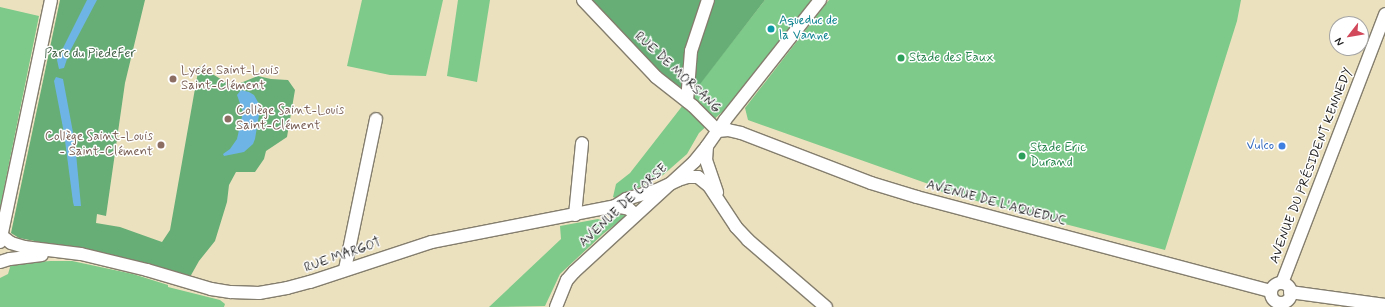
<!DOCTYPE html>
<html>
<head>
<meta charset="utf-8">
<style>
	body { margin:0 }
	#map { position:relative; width:1385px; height:307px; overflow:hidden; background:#ece1bf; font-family:Mynerve,sans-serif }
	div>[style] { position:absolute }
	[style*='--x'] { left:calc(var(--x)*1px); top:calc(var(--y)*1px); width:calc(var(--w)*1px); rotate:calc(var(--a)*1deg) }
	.green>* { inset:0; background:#7dca8a }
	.forest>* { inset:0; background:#66ae76 }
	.water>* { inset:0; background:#6eb5e5 }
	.roads { filter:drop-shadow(1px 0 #847e6e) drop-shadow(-1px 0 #847e6e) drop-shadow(0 1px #847e6e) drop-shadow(0 -1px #847e6e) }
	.minor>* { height:12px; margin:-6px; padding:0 6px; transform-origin:6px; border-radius:6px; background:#fff }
	.minor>.ring { margin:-6px; padding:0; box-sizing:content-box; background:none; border:12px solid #fff; border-radius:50% }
	.dots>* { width:11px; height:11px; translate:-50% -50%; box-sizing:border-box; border:2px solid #fff; border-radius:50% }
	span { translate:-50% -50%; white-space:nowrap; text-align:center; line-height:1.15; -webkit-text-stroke:3px #fff; paint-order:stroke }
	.culture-label { font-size:13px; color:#0d838f }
	.left { translate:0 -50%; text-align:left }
	.park-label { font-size:13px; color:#436248 }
	.leisure-label { font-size:13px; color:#27864d }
	.education-label { font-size:13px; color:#785e54 }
	.right { translate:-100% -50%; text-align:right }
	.street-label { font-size:13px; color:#1c1c1c }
	.shop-label { font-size:13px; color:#366cbe }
	.north { position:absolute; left:1329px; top:16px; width:40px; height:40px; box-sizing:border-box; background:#fff; border:1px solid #a4a4a4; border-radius:50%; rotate:239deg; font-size:11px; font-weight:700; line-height:16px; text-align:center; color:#1c1c1c }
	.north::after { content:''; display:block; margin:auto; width:14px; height:18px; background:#d1495b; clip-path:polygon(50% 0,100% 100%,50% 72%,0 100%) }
</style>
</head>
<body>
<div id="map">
	<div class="green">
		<div style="clip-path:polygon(362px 0,443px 0,426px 76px,390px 75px,347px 66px)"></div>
		<div style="clip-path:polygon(458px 0,490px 0,477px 82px,447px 76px)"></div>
		<div style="clip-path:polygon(765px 0,813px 0,728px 110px,721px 113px,699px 133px,687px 154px,663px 175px,617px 199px,613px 197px,616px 184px,630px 173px)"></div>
		<div style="clip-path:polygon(829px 0,1241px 0,1237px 21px,1165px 250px,942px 192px,937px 187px,748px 120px,745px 108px)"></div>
		<div style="clip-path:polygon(0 7px,39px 16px,0 208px)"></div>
		<div style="clip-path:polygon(619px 212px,625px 213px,626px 216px,603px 234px,560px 274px,545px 306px,489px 307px,561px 239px,560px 226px,598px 219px,603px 221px,616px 216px)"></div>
		<div style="clip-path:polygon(50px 261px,72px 261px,133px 274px,168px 285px,168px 287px,220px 300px,225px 304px,224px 307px,0 307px,0 278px,8px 274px,11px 264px)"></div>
	</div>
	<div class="forest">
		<div style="clip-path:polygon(60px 0,145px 0,125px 83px,106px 216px,97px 214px,96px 223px,120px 227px,162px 242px,170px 230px,199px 66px,229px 84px,238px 84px,258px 76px,271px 79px,288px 80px,295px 90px,287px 137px,266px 151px,264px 159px,255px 172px,236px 172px,229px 185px,227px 202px,215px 241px,199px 261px,190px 277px,76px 249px,19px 238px,11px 233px)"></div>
		<div style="clip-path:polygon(583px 0,765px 0,687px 101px)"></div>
	</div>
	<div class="water">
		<div style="clip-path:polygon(87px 0,97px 0,69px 53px,64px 68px,59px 69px,57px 60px)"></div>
		<div style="clip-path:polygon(56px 77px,63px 79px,75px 143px,81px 206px,74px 206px,73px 202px,64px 133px,54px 81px)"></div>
		<div style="clip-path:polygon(241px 90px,249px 92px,254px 95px,259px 104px,260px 109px,255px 139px,253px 144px,244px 152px,224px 156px,223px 154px,230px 149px,237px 139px,243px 112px,237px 95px)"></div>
	</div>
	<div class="roads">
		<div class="minor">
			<div style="--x:583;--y:0;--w:106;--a:46.5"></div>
			<div style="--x:656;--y:77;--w:47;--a:38.1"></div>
			<div style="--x:693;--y:106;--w:35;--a:45"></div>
			<div style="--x:687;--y:101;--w:50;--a:-85.4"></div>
			<div style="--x:691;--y:51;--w:54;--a:-71.6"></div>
			<div style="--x:718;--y:131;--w:10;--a:-6"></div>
			<div style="--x:728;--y:130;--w:13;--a:13"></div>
			<div style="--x:741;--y:133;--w:139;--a:21"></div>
			<div style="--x:871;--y:183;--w:48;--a:16.9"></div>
			<div style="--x:917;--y:197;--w:366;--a:14.9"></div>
			<div style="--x:707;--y:146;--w:14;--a:94"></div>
			<div style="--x:706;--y:160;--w:34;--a:71"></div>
			<div style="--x:635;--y:214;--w:8;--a:-140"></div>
			<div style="--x:629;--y:209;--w:14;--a:-168"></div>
			<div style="--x:615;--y:206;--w:13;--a:-32"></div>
			<div style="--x:626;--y:199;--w:32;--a:-16"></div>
			<div style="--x:657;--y:190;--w:23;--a:-25"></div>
			<div style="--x:678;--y:180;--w:10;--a:-17"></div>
			<div style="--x:688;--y:177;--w:10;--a:0"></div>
			<div style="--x:698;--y:177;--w:14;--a:39"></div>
			<div style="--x:709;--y:186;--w:49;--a:56.6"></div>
			<div style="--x:736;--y:227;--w:18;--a:47"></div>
			<div style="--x:748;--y:240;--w:103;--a:40.7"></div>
			<div style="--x:575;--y:215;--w:72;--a:-84.4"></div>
			<div style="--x:2;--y:236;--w:11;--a:38"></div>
			<div style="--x:11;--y:243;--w:14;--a:17"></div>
			<div style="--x:24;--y:247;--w:57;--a:7"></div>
			<div style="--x:81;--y:254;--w:68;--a:13.6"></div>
			<div style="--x:147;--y:270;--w:67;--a:16.5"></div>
			<div style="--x:211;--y:289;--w:20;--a:9"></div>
			<div style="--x:231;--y:292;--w:28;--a:2"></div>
			<div style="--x:259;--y:293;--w:28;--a:-10"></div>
			<div style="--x:287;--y:288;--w:24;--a:-15"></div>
			<div style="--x:310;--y:282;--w:128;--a:-18.2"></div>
			<div style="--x:432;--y:242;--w:187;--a:-11.1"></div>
			<div style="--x:0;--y:242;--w:247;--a:-78.1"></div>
			<div style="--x:0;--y:262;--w:10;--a:-17"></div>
			<div style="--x:10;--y:259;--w:32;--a:-7"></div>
			<div style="--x:345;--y:269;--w:153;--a:-78.3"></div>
			<div style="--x:1282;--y:283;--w:288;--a:-69"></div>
			<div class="ring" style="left:1271px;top:283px;width:8px;height:8px"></div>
			<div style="--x:1290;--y:292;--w:96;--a:7.8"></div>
			<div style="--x:556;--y:307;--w:29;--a:-68"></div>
			<div style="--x:567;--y:280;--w:11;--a:-49"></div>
			<div style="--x:574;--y:272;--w:163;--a:-42.5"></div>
			<div style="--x:694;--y:162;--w:21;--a:-51"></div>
			<div style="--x:707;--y:146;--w:32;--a:-55"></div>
			<div style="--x:725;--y:120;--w:153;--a:-51.6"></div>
		</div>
	</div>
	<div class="dots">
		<div style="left:771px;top:29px;background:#0f9aa8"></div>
		<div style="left:901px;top:58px;background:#2e9e5b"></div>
		<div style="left:173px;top:79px;background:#8d6e63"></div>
		<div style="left:228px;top:119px;background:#8d6e63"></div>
		<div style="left:161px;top:145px;background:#8d6e63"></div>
		<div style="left:1282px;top:146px;background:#3f7fe0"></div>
		<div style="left:1022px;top:156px;background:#2e9e5b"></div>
	</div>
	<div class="culture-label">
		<span class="left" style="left:779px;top:29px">Aqueduc de<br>la Vanne</span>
	</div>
	<div class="park-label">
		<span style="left:90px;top:54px">Parc du PiedeFer</span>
	</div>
	<div class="leisure-label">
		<span class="left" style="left:909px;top:58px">Stade des Eaux</span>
		<span class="left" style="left:1030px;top:156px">Stade Eric<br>Durand</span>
	</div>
	<div class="education-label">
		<span class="left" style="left:181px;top:79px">Lycée Saint-Louis<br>Saint-Clément</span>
		<span class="left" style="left:236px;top:119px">Collège Saint-Louis<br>Saint-Clément</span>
		<span class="right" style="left:153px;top:145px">Collège Saint-Louis<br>- Saint-Clément</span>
	</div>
	<div class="street-label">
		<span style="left:677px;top:73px;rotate:43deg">RUE DE MORSANG</span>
		<span style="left:1312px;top:166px;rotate:-69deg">AVENUE DU PRÉSIDENT KENNEDY</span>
		<span style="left:996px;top:204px;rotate:15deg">AVENUE DE L'AQUEDUC</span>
		<span style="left:624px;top:206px;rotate:-43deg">AVENUE DE CORSE</span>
		<span style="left:343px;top:256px;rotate:-19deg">RUE MARGOT</span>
	</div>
	<div class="shop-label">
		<span class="right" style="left:1274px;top:146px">Vulco</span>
	</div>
	<div class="north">N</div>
</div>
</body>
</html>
